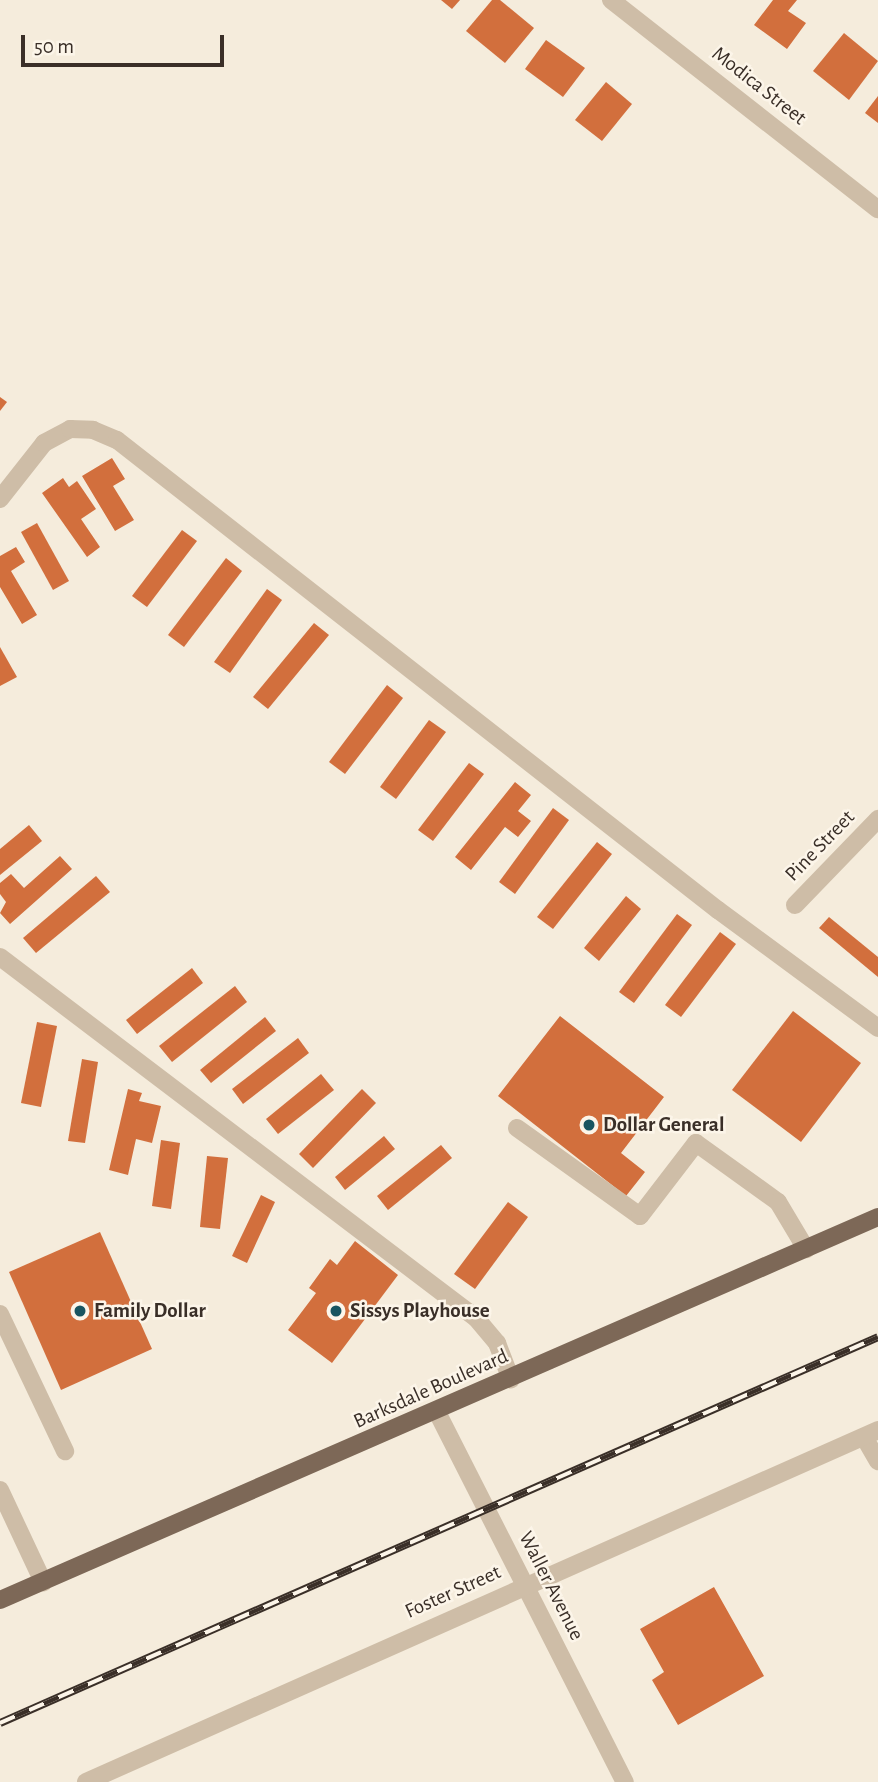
<!DOCTYPE html>
<html>
<head>
<meta charset="utf-8">
<style>
	body { margin:0 }
	#map { position:relative; width:878px; height:1782px; overflow:hidden; background:#f5ecdc; font-family:"Alegreya Sans",sans-serif }
	div>[style] { position:absolute }
	[style*='--x'] { left:calc(var(--x)*1px); top:calc(var(--y)*1px); width:calc(var(--w)*1px); rotate:calc(var(--a)*1deg) }
	.building>* { inset:0; background:#d26f3d }
	.minor>* { height:18px; margin:-9px; padding:0 9px; transform-origin:9px; border-radius:9px; background:#cebda7 }
	.major>* { height:18px; margin:-9px; padding:0 9px; transform-origin:9px; border-radius:9px; background:#7d6857 }
	.rail>* { height:8px; margin-top:-4px; transform-origin:0; background:repeating-linear-gradient(90deg,#fcf5e9 0 16px,#3a2f28 0 32px); box-sizing:border-box; border-block:2px solid #3a2f28 }
	.dots>* { width:19px; height:19px; translate:-50% -50%; box-sizing:border-box; border:4px solid #fcf5e9; border-radius:50% }
	span { translate:-50% -50%; white-space:nowrap; text-align:center; line-height:1.15; -webkit-text-stroke:5px #fcf5e9; paint-order:stroke }
	.street-label { font-size:21px; color:#3a2f28 }
	.poi-label { font-size:21px; color:#3a2f28; font-weight:700 }
	.left { translate:0 -50%; text-align:left }
	.scale { position:absolute; left:21px; top:35px; width:203px; height:32px; box-sizing:border-box; border:4px solid #3a2f28; border-top:0; padding-left:9px; font-size:21px; line-height:24px; white-space:nowrap; color:#3a2f28; -webkit-text-stroke:5px #fcf5e9; paint-order:stroke }
</style>
</head>
<body>
<div id="map">
	<div class="building">
		<div style="clip-path:polygon(441px 0,460px 0,452px 9px)"></div>
		<div style="clip-path:polygon(492px 0,500px 0,534px 28px,505px 63px,466px 31px)"></div>
		<div style="clip-path:polygon(773px 0,797px 0,788px 11px,806px 23px,787px 49px,754px 25px)"></div>
		<div style="clip-path:polygon(844px 33px,878px 61px,849px 100px,813px 71px)"></div>
		<div style="clip-path:polygon(546px 40px,585px 68px,563px 97px,525px 69px)"></div>
		<div style="clip-path:polygon(606px 82px,632px 104px,602px 141px,575px 120px)"></div>
		<div style="clip-path:polygon(878px 96px,878px 123px,865px 113px)"></div>
		<div style="clip-path:polygon(0 397px,7px 402px,0 411px)"></div>
		<div style="clip-path:polygon(112px 458px,125px 479px,113px 486px,134px 520px,115px 531px,82px 476px)"></div>
		<div style="clip-path:polygon(63px 478px,69px 487px,77px 481px,96px 509px,81px 519px,100px 547px,87px 557px,42px 493px)"></div>
		<div style="clip-path:polygon(37px 523px,69px 581px,53px 590px,21px 532px)"></div>
		<div style="clip-path:polygon(182px 530px,197px 541px,147px 607px,132px 596px)"></div>
		<div style="clip-path:polygon(16px 547px,25px 562px,11px 571px,37px 615px,22px 624px,0 587px,0 556px)"></div>
		<div style="clip-path:polygon(226px 558px,242px 571px,184px 647px,168px 635px)"></div>
		<div style="clip-path:polygon(267px 589px,282px 600px,230px 673px,214px 662px)"></div>
		<div style="clip-path:polygon(314px 623px,329px 635px,268px 709px,253px 697px)"></div>
		<div style="clip-path:polygon(0 647px,17px 677px,0 686px)"></div>
		<div style="clip-path:polygon(387px 685px,403px 698px,345px 774px,329px 762px)"></div>
		<div style="clip-path:polygon(429px 720px,446px 732px,396px 799px,380px 787px)"></div>
		<div style="clip-path:polygon(469px 763px,484px 774px,433px 841px,418px 830px)"></div>
		<div style="clip-path:polygon(515px 782px,531px 795px,518px 811px,531px 821px,518px 837px,505px 827px,471px 870px,455px 857px)"></div>
		<div style="clip-path:polygon(553px 808px,569px 820px,515px 894px,499px 882px)"></div>
		<div style="clip-path:polygon(29px 825px,42px 841px,0 875px,0 849px)"></div>
		<div style="clip-path:polygon(597px 842px,612px 854px,553px 929px,537px 917px)"></div>
		<div style="clip-path:polygon(60px 856px,72px 869px,10px 924px,0 913px,6px 902px,0 894px,0 883px,11px 874px,24px 888px)"></div>
		<div style="clip-path:polygon(96px 876px,110px 892px,36px 953px,23px 938px)"></div>
		<div style="clip-path:polygon(626px 896px,641px 909px,599px 961px,584px 948px)"></div>
		<div style="clip-path:polygon(677px 914px,692px 925px,634px 1003px,619px 992px)"></div>
		<div style="clip-path:polygon(829px 917px,878px 957px,878px 977px,819px 928px)"></div>
		<div style="clip-path:polygon(720px 932px,736px 944px,681px 1017px,665px 1005px)"></div>
		<div style="clip-path:polygon(192px 968px,203px 983px,137px 1034px,126px 1020px)"></div>
		<div style="clip-path:polygon(235px 986px,247px 1002px,172px 1062px,159px 1046px)"></div>
		<div style="clip-path:polygon(793px 1011px,861px 1063px,801px 1142px,732px 1090px)"></div>
		<div style="clip-path:polygon(560px 1016px,664px 1097px,621px 1153px,645px 1172px,626px 1196px,498px 1096px)"></div>
		<div style="clip-path:polygon(265px 1017px,276px 1031px,211px 1083px,200px 1070px)"></div>
		<div style="clip-path:polygon(37px 1022px,57px 1026px,41px 1107px,21px 1103px)"></div>
		<div style="clip-path:polygon(298px 1038px,309px 1053px,243px 1104px,232px 1089px)"></div>
		<div style="clip-path:polygon(82px 1059px,98px 1062px,85px 1143px,68px 1141px)"></div>
		<div style="clip-path:polygon(321px 1074px,334px 1090px,278px 1134px,266px 1119px)"></div>
		<div style="clip-path:polygon(128px 1089px,142px 1093px,139px 1101px,161px 1106px,152px 1143px,136px 1139px,128px 1175px,109px 1170px)"></div>
		<div style="clip-path:polygon(362px 1089px,376px 1103px,313px 1168px,299px 1154px)"></div>
		<div style="clip-path:polygon(384px 1136px,395px 1149px,345px 1190px,335px 1177px)"></div>
		<div style="clip-path:polygon(161px 1140px,180px 1143px,171px 1209px,152px 1206px)"></div>
		<div style="clip-path:polygon(441px 1145px,452px 1158px,388px 1210px,377px 1196px)"></div>
		<div style="clip-path:polygon(207px 1156px,228px 1158px,220px 1229px,200px 1227px)"></div>
		<div style="clip-path:polygon(261px 1195px,275px 1202px,247px 1263px,232px 1256px)"></div>
		<div style="clip-path:polygon(508px 1202px,528px 1217px,475px 1289px,454px 1274px)"></div>
		<div style="clip-path:polygon(100px 1232px,152px 1349px,61px 1390px,9px 1272px)"></div>
		<div style="clip-path:polygon(355px 1241px,398px 1275px,332px 1363px,288px 1330px,316px 1293px,309px 1288px,330px 1259px,337px 1265px)"></div>
		<div style="clip-path:polygon(714px 1587px,764px 1676px,678px 1725px,652px 1680px,664px 1672px,640px 1629px)"></div>
	</div>
	<div class="minor">
		<div style="--x:611;--y:0;--w:339;--a:38.1"></div>
		<div style="--x:0;--y:499;--w:71;--a:-51.8"></div>
		<div style="--x:44;--y:443;--w:30;--a:-28"></div>
		<div style="--x:70;--y:429;--w:23;--a:2"></div>
		<div style="--x:93;--y:430;--w:26;--a:23"></div>
		<div style="--x:117;--y:440;--w:763;--a:38.03"></div>
		<div style="--x:718;--y:910;--w:199;--a:36.4"></div>
		<div style="--x:795;--y:905;--w:120;--a:-46"></div>
		<div style="--x:0;--y:957;--w:597;--a:37.18"></div>
		<div style="--x:476;--y:1318;--w:33;--a:50"></div>
		<div style="--x:497;--y:1343;--w:39;--a:69"></div>
		<div style="--x:517;--y:1128;--w:151;--a:35.6"></div>
		<div style="--x:640;--y:1216;--w:92;--a:-52.5"></div>
		<div style="--x:696;--y:1143;--w:101;--a:35.7"></div>
		<div style="--x:778;--y:1202;--w:55;--a:59.2"></div>
		<div style="--x:0;--y:1314;--w:152;--a:64.6"></div>
		<div style="--x:437;--y:1412;--w:415;--a:63.1"></div>
		<div style="--x:864;--y:1437;--w:28;--a:60"></div>
		<div style="--x:0;--y:1490;--w:102;--a:64.9"></div>
		<div style="--x:86;--y:1782;--w:867;--a:-23.96"></div>
	</div>
	<div class="major">
		<div style="--x:0;--y:1600;--w:958;--a:-23.57"></div>
	</div>
	<div class="rail">
		<div style="--x:0;--y:1723;--w:959;--a:-23.73"></div>
	</div>
	<div class="dots">
		<div style="left:589px;top:1125px;background:#195560"></div>
		<div style="left:80px;top:1311px;background:#195560"></div>
		<div style="left:336px;top:1311px;background:#195560"></div>
	</div>
	<div class="street-label">
		<span style="left:759px;top:86px;rotate:38deg">Modica Street</span>
		<span style="left:820px;top:846px;rotate:-46deg">Pine Street</span>
		<span style="left:431px;top:1389px;rotate:-24deg">Barksdale Boulevard</span>
		<span style="left:551px;top:1586px;rotate:63deg">Waller Avenue</span>
		<span style="left:453px;top:1592px;rotate:-24deg">Foster Street</span>
	</div>
	<div class="poi-label">
		<span class="left" style="left:603px;top:1125px">Dollar General</span>
		<span class="left" style="left:94px;top:1311px">Family Dollar</span>
		<span class="left" style="left:350px;top:1311px">Sissys Playhouse</span>
	</div>
	<div class="scale">50 m</div>
</div>
</body>
</html>
